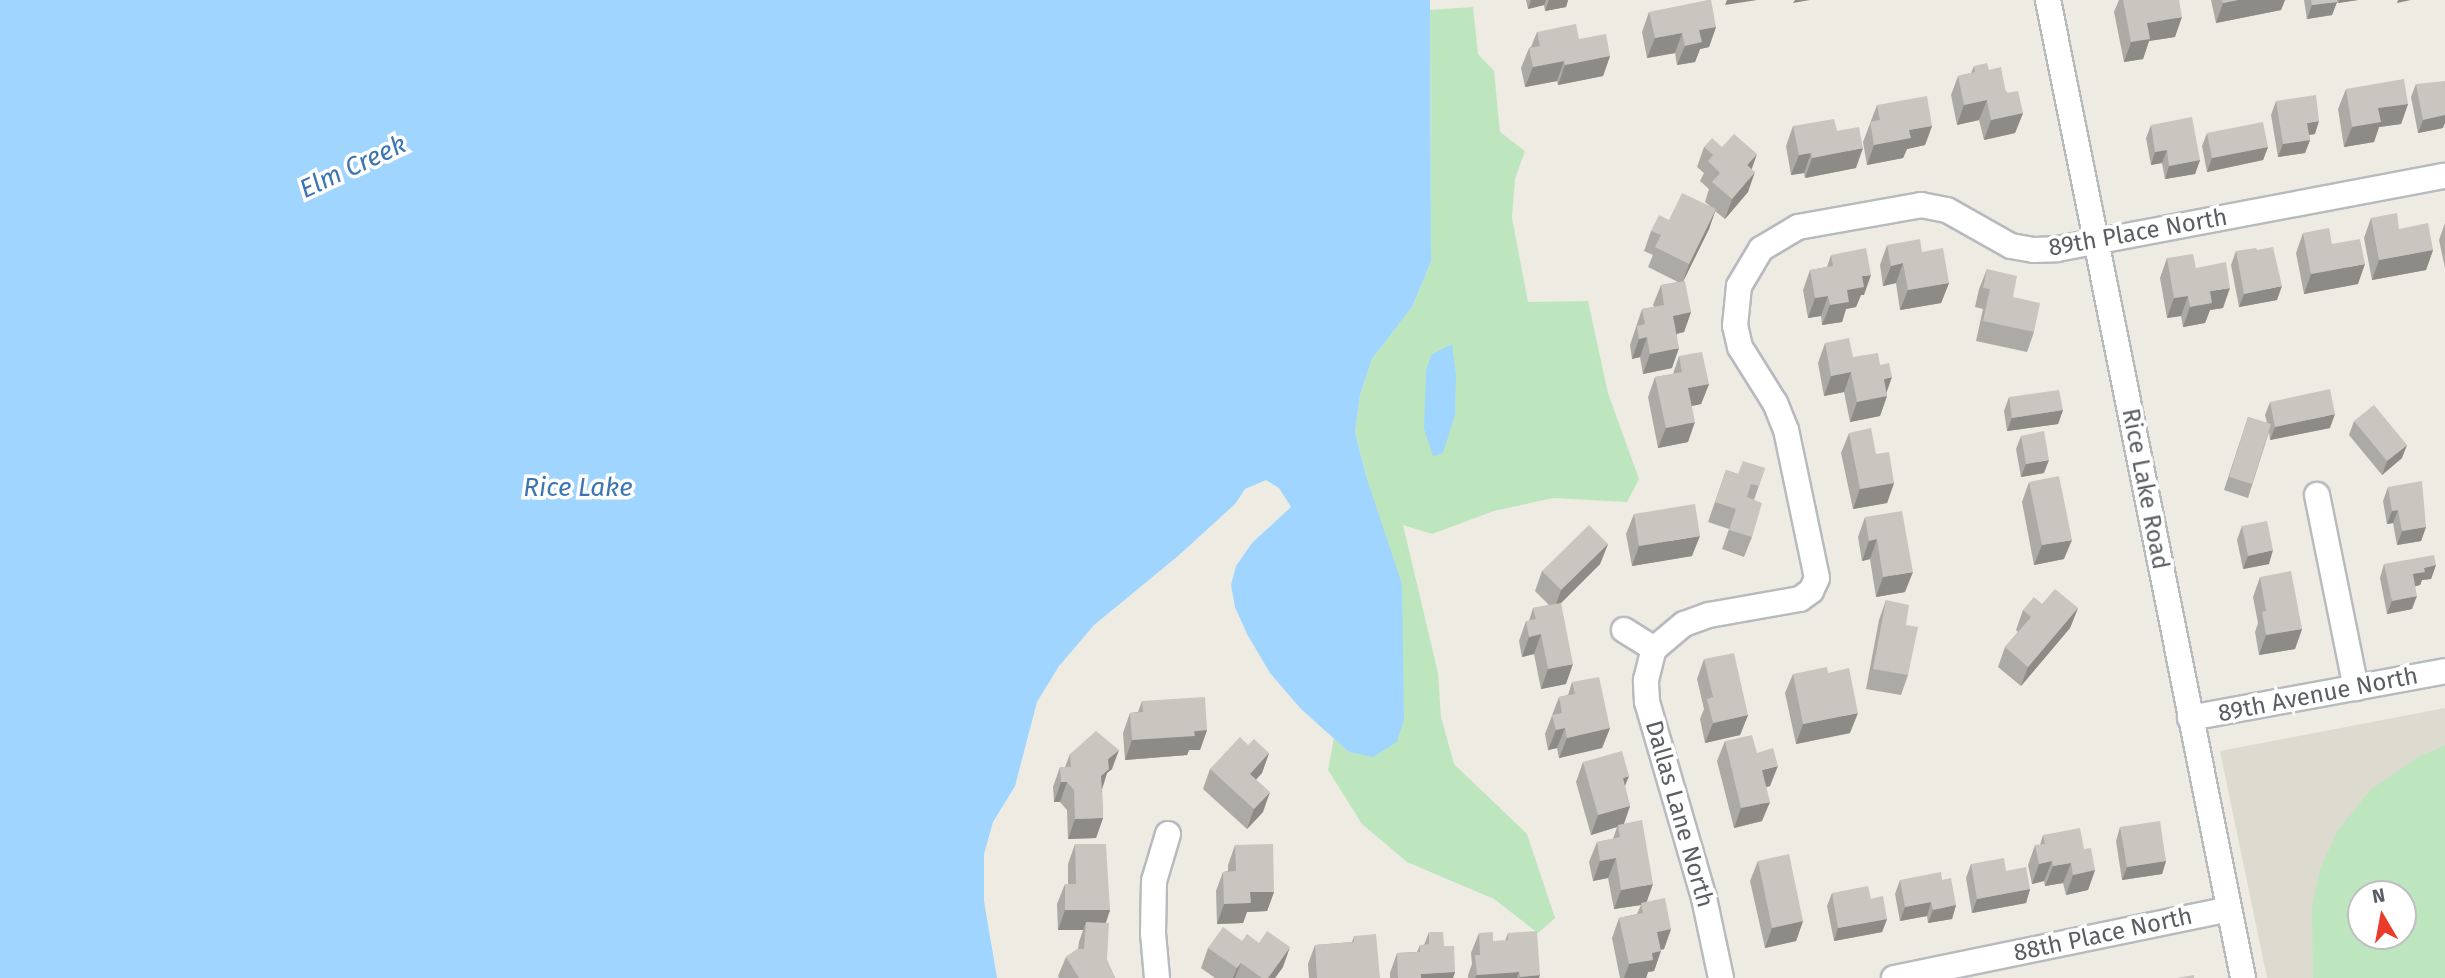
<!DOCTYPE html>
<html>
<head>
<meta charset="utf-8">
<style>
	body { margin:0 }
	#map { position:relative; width:2445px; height:978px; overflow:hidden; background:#edebe2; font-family:"Fira Sans",sans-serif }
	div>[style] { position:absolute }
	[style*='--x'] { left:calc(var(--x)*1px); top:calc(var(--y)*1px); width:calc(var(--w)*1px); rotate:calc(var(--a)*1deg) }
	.education>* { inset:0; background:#dddad0 }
	.green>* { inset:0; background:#bee6be }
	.water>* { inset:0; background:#a0d5ff }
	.roads { filter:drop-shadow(2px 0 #b7babf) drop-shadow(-2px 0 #b7babf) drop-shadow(0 2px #b7babf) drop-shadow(0 -2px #b7babf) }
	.minor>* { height:24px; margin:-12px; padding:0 12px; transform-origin:12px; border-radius:12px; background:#fff }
	.wall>* { inset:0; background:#acaaa4 }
	.shaded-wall>* { inset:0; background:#8c8b86 }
	.building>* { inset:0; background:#c8c6bf }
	span { translate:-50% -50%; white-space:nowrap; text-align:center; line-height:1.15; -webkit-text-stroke:7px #fff; paint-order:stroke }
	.street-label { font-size:24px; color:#5a5e63 }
	.water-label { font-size:26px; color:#3d75b2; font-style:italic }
	.north { position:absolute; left:2347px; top:880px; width:70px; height:70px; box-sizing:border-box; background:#fff; border:2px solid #bdbfc1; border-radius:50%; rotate:350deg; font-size:19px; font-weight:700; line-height:28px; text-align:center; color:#5a5e63 }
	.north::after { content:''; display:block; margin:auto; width:24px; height:32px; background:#eb3b2b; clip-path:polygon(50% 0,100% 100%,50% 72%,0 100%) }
</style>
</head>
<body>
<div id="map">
	<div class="education">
		<div style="clip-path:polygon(evenodd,2445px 708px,2445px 978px,2267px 978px,2220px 751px,2445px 708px,2361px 894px,2403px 894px,2403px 936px,2361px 936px,2361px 894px)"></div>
	</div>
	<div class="green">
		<div style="clip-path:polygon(1473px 7px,1478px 54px,1494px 71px,1500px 132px,1525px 151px,1515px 179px,1512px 218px,1528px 302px,1588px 301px,1608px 393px,1639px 479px,1627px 502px,1553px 498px,1494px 511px,1432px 534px,1403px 525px,1438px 673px,1441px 717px,1454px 764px,1527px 834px,1555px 918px,1538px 933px,1494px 899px,1407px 862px,1362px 824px,1328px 770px,1334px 738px,1349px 752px,1366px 476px,1355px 432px,1360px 395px,1372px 359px,1412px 307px,1431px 262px,1430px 10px)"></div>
		<div style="clip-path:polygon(evenodd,2445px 745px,2445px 978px,2313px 978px,2312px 907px,2320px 869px,2337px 832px,2370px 790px,2420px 756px,2445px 745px,2361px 894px,2403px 894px,2403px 936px,2361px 936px,2361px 894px)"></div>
	</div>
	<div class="water">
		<div style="clip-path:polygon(0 0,1430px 0,1431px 262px,1412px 307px,1372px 359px,1360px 395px,1355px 432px,1366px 476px,1402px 584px,1404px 719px,1397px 742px,1373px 757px,1349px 752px,1301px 709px,1270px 673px,1247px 634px,1235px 607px,1231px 585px,1236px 566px,1252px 543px,1291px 507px,1279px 488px,1266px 480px,1245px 489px,1235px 504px,1178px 556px,1094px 625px,1059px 666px,1037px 702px,1015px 786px,993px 822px,984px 854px,984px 901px,997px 978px,0 978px)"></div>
		<div style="clip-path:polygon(1452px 344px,1456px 375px,1455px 415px,1443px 453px,1433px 456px,1424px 429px,1426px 371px,1431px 355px)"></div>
	</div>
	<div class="roads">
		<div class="minor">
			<div style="--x:2048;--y:0;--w:997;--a:78.72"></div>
			<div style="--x:2317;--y:495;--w:197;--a:78.6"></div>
			<div style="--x:1624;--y:630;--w:36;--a:32"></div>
			<div style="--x:2190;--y:718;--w:259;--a:-10.4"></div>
			<div style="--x:1157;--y:978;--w:45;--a:-95.1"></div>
			<div style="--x:1153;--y:933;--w:52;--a:-88.9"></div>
			<div style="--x:1154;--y:881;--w:49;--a:-73.4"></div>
			<div style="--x:1721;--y:978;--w:82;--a:-102"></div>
			<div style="--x:1704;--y:898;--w:204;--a:-106.2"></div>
			<div style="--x:1647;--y:702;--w:22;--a:-93"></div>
			<div style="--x:1646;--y:680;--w:32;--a:-76"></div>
			<div style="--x:1654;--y:649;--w:39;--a:-40"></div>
			<div style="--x:1684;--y:624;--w:27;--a:-20"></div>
			<div style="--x:1709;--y:615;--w:92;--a:-10"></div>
			<div style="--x:1800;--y:599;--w:14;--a:-36"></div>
			<div style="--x:1811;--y:591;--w:14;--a:-65"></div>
			<div style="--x:1817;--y:578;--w:151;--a:-101.8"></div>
			<div style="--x:1786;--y:430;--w:29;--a:-112"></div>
			<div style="--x:1775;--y:403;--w:66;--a:-122"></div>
			<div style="--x:1740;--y:347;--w:22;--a:-103"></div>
			<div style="--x:1735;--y:326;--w:40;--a:-84.3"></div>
			<div style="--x:1739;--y:286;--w:43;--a:-59.3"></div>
			<div style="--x:1761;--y:249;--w:43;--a:-30.7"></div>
			<div style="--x:1798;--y:227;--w:125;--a:-10.1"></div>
			<div style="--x:1921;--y:205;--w:26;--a:11"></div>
			<div style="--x:1947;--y:210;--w:73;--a:29.4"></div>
			<div style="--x:2011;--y:246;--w:23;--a:10"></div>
			<div style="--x:2034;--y:250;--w:23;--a:-2"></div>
			<div style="--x:2057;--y:249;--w:395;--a:-10.7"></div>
			<div style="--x:1894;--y:978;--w:342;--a:-11.6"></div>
		</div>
	</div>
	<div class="wall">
		<div style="clip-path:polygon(1526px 0,1568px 0,1566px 7px,1545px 11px,1544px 5px,1528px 9px)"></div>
		<div style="clip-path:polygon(2119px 0,2179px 0,2175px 37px,2149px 41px,2143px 59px,2124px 62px,2114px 12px)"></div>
		<div style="clip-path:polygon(2211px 0,2285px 0,2281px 10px,2216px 23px)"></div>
		<div style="clip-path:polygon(2304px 0,2358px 0,2338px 3px,2337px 2px,2332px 15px,2307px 19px)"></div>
		<div style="clip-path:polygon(1649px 12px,1716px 27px,1709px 47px,1700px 49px,1695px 62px,1677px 65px,1675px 53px,1647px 58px,1642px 32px)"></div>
		<div style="clip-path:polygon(1537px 32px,1579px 39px,1610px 56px,1603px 76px,1558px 85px,1557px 81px,1525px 87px,1521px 68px,1529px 48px,1531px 47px)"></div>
		<div style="clip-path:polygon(1974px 66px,1989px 70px,2023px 113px,2015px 133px,1984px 140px,1979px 120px,1957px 125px,1951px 95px,1958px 76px,1971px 73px)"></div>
		<div style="clip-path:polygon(2416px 84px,2443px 128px,2418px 133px,2411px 97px)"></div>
		<div style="clip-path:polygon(2346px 89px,2408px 104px,2401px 124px,2379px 127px,2374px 142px,2344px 147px,2338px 109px)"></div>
		<div style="clip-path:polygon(2276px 101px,2315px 134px,2309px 135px,2310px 140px,2305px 153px,2278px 157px,2271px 115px)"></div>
		<div style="clip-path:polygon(1877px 105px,1932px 126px,1925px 145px,1907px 149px,1903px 158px,1867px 165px,1863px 142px)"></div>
		<div style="clip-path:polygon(2151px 125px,2200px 160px,2195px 174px,2165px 179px,2162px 163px,2151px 165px,2146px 138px)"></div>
		<div style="clip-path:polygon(1793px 126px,1837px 131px,1856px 168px,1805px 178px,1804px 173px,1791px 175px,1786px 146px)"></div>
		<div style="clip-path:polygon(2207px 133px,2268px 147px,2263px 160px,2207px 172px,2202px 146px)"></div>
		<div style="clip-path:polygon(1704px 147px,1722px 147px,1752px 170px,1748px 192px,1725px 219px,1715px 211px,1709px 229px,1683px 281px,1691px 312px,1684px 332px,1677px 334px,1672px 368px,1643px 374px,1640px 357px,1632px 359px,1630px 345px,1642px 309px,1654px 307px,1653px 305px,1661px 285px,1678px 282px,1648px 267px,1653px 255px,1644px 251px,1651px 231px,1669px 220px,1710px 206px,1705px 202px,1709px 189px,1700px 181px,1704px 173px,1697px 167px)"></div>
		<div style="clip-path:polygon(2371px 218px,2399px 229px,2433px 250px,2426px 270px,2372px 280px,2364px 238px)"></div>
		<div style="clip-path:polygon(2445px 223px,2445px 268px,2439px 240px)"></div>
		<div style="clip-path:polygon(2303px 233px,2332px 244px,2358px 284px,2304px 294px,2296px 253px)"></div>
		<div style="clip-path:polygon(1887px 245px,1922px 252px,1949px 283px,1941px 303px,1900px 310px,1896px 283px,1883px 286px,1880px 265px)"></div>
		<div style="clip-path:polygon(2236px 251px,2277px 300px,2239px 307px,2231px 265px)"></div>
		<div style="clip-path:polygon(1831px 255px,1864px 295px,1861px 295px,1856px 307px,1846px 309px,1842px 322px,1822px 325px,1821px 316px,1808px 318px,1803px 290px,1810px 270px,1827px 267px)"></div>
		<div style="clip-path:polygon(2167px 258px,2196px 268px,2223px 308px,2210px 310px,2205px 323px,2183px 327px,2181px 316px,2167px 318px,2160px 278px)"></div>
		<div style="clip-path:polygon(1987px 269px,2013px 297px,2034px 332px,2027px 352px,1976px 341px,1983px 309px,1975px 307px,1979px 289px)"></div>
		<div style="clip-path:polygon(1825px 343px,1853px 357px,1880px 365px,1887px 396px,1880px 416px,1850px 422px,1844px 392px,1824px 396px,1818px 363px)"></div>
		<div style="clip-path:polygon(1679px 356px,1709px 384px,1701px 404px,1692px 406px,1688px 442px,1658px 448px,1648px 397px,1655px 377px,1673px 374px)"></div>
		<div style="clip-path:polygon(2009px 397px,2063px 410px,2058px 424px,2007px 431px,2004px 411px)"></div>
		<div style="clip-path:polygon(2270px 402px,2330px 428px,2270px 440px,2269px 432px,2248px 498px,2224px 490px,2248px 417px,2267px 423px,2265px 415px)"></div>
		<div style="clip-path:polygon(2354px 421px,2402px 458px,2382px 475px,2349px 435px)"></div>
		<div style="clip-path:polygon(1849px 433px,1876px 454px,1894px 483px,1887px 503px,1853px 509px,1841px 453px)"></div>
		<div style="clip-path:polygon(2021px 436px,2044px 473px,2021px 477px,2016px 449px)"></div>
		<div style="clip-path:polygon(1765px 468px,1754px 500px,1752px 537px,1744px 557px,1722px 549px,1729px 529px,1708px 522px,1726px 470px,1738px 474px)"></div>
		<div style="clip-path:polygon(2029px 482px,2064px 559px,2034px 565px,2022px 502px)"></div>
		<div style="clip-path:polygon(2388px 487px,2426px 527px,2421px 541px,2397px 545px,2393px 523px,2387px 524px,2383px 501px)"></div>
		<div style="clip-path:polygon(1634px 514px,1692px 556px,1632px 566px,1626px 534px)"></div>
		<div style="clip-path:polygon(1865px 517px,1905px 592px,1876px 597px,1870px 559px,1862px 561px,1858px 537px)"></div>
		<div style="clip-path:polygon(2242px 526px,2269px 564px,2243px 569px,2237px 540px)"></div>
		<div style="clip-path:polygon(1608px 544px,1600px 564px,1561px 603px,1566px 684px,1541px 689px,1534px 654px,1522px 657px,1519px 641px,1526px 621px,1529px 621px,1533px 608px,1549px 605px,1535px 591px,1542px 571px)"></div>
		<div style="clip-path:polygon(2384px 564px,2436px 565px,2431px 579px,2422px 580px,2420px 585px,2415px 586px,2412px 609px,2387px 614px,2380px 578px)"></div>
		<div style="clip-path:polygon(2260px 577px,2302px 629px,2295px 649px,2259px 655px,2255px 632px,2258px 623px,2253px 597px)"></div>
		<div style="clip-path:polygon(1886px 600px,1908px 675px,1901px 695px,1866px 689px,1879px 620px)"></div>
		<div style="clip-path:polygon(2042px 604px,2078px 608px,2070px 628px,2021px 686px,1998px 667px,2005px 647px,2018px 632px,2016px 630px,2023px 610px)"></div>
		<div style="clip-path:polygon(1704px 659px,1748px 715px,1740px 735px,1705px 743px,1700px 719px,1704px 709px,1697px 679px)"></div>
		<div style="clip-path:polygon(1828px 673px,1850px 733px,1796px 744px,1785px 693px,1793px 674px)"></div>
		<div style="clip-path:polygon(1572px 682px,1610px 728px,1602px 748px,1559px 758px,1557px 748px,1548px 750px,1545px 734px,1559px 697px,1568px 695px)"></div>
		<div style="clip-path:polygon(1142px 701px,1207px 730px,1200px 750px,1189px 750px,1187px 755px,1125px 760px,1123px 733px,1130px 713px,1138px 712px)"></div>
		<div style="clip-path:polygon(1725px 741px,1757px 753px,1770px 786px,1766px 787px,1762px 821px,1734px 828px,1717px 761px)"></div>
		<div style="clip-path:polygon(1248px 745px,1269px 753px,1262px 773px,1256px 779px,1263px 812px,1247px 829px,1203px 789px,1210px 769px)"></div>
		<div style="clip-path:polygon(1070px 754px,1112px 769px,1107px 773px,1102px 789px,1103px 818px,1096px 838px,1068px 839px,1067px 810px,1060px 802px,1054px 802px,1053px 787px,1060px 767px,1065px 767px)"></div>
		<div style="clip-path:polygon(1583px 762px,1625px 787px,1630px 806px,1624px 824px,1647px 902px,1671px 929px,1664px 949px,1661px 950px,1654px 971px,1648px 972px,1646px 978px,1620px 978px,1612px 938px,1619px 918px,1637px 914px,1641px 905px,1614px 909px,1608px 878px,1593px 881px,1589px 862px,1597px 842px,1613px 839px,1617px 827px,1591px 835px,1576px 782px)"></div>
		<div style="clip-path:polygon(2120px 827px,2166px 861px,2162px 874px,2122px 880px,2116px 841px)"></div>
		<div style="clip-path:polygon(2043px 835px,2084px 849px,2095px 870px,2088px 890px,2066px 895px,2063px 883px,2045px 886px,2044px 881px,2032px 884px,2028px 865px,2035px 845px,2040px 845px)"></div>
		<div style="clip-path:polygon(1075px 844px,1110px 910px,1106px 923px,1107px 960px,1115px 978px,1059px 978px,1058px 976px,1066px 957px,1078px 949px,1079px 942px,1083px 930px,1058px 930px,1057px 904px,1065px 884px,1068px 884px,1068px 864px)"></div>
		<div style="clip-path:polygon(1235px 845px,1274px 892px,1267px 911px,1247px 912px,1243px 923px,1217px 924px,1216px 891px,1223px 872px,1228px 871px,1228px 865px)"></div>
		<div style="clip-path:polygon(1758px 861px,1803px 921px,1796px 941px,1765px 948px,1750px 881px)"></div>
		<div style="clip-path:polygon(1971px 864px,2006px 871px,2030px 889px,2026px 903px,1972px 913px,1966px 878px)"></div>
		<div style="clip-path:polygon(1900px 880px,1942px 880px,1956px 905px,1952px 919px,1928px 923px,1927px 916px,1900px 921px,1895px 894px)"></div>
		<div style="clip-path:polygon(1832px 893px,1871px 899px,1887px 919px,1882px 932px,1834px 941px,1827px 906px)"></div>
		<div style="clip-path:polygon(1429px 932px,1444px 946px,1455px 972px,1453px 978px,1390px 978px,1390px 973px,1397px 953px,1417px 952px,1420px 945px,1424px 945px)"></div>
		<div style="clip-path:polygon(1479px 933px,1493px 941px,1505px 941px,1508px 933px,1539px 978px,1468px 978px,1468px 975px,1472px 964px,1471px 953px)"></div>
		<div style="clip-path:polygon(1354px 936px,1380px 978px,1309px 978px,1308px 964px,1315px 945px,1352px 942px)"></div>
		<div style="clip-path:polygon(1242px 941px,1283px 967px,1275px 978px,1215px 978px,1201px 968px,1208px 948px)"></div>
	</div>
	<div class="shaded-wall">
		<div style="clip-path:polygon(1531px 0,1546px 0,1544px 5px,1528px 9px)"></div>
		<div style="clip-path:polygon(1549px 0,1568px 0,1566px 7px,1545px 11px)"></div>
		<div style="clip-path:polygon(1727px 0,1757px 0,1725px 5px)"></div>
		<div style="clip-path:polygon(1795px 0,1810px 0,1793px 3px)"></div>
		<div style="clip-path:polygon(2238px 0,2285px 0,2281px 10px,2216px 23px,2223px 3px)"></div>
		<div style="clip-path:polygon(2339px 0,2358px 0,2338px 3px)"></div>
		<div style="clip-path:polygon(2398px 0,2411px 0,2397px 3px)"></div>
		<div style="clip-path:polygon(2337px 2px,2332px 15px,2307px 19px,2312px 5px)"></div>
		<div style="clip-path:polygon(2182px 17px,2175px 37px,2149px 41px,2143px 59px,2124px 62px,2131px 42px,2147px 23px)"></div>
		<div style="clip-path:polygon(1716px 27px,1709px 47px,1700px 49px,1695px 62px,1677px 65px,1685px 46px,1699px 30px)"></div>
		<div style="clip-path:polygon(1682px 33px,1675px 53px,1647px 58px,1655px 38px)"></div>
		<div style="clip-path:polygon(1610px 56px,1603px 76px,1558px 85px,1565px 65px)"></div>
		<div style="clip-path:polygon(1564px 61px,1557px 81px,1525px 87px,1533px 67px)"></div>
		<div style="clip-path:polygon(1987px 100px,1979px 120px,1957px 125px,1964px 105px)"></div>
		<div style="clip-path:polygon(2408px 104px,2401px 124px,2379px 127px,2374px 142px,2344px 147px,2352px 127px,2378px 108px)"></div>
		<div style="clip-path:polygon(2445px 108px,2445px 123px,2443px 128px,2418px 133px,2423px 120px)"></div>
		<div style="clip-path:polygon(2023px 113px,2015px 133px,1984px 140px,1991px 120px)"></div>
		<div style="clip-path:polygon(2319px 121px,2315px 134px,2302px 136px,2307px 123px)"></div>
		<div style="clip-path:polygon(1932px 126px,1925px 145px,1907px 149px,1903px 158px,1867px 165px,1874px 145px,1909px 130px)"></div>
		<div style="clip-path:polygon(2310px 140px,2305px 153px,2278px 157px,2283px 144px)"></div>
		<div style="clip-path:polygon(2268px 147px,2263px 160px,2207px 172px,2212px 158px)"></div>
		<div style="clip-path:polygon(1863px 148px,1856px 168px,1805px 178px,1812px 158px)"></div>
		<div style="clip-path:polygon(2167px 150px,2162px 163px,2151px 165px,2155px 152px)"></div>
		<div style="clip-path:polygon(1811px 153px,1804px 173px,1791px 175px,1799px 155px)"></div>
		<div style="clip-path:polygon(1757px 154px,1750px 174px,1747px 165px)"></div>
		<div style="clip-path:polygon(2200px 160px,2195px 174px,2165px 179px,2169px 166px)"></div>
		<div style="clip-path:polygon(1755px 172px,1748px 192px,1725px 219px,1732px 199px)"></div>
		<div style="clip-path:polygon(1716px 209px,1709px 229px,1682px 284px,1689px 264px)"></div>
		<div style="clip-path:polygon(2433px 250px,2426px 270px,2372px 280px,2379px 260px)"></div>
		<div style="clip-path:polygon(1903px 263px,1896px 283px,1883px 286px,1891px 266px)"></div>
		<div style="clip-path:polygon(2365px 264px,2358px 284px,2304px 294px,2311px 274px)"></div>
		<div style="clip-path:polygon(1871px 275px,1864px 295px,1861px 295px,1856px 307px,1846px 309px,1842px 322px,1822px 325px,1830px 305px,1862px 276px)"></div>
		<div style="clip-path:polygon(1949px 283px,1941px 303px,1900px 310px,1908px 290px)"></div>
		<div style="clip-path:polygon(2282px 286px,2277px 300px,2239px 307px,2244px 294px)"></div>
		<div style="clip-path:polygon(2230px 288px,2223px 308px,2210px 310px,2205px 323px,2183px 327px,2190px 307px,2210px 291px)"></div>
		<div style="clip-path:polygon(1828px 296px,1821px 316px,1808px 318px,1815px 298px)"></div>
		<div style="clip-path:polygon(2188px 296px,2181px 316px,2167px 318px,2174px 298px)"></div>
		<div style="clip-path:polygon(1691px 312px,1684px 332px,1666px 336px,1673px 316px)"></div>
		<div style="clip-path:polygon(1647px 337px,1640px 357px,1632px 359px,1639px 339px)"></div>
		<div style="clip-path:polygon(1679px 348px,1672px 368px,1643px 374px,1650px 354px)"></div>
		<div style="clip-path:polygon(1851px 372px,1844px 392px,1824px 396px,1831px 376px)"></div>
		<div style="clip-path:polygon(1892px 377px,1885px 397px,1887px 396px,1880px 416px,1850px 422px,1857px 402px,1884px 379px)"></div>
		<div style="clip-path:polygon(1709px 384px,1701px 404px,1681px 408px,1688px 388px)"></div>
		<div style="clip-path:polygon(2063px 410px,2058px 424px,2007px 431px,2012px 418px)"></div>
		<div style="clip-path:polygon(2335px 414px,2330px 428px,2270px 440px,2275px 427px)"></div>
		<div style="clip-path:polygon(1695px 422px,1688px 442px,1658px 448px,1666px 428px)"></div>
		<div style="clip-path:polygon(2407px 445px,2402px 458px,2382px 475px,2387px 461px)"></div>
		<div style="clip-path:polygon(2049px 460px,2044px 473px,2021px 477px,2026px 464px)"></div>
		<div style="clip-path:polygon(1894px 483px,1887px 503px,1853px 509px,1860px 489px)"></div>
		<div style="clip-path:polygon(2398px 510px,2393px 523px,2387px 524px,2392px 511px)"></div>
		<div style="clip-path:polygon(2426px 527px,2421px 541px,2397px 545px,2402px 531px)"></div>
		<div style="clip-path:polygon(1700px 536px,1692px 556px,1632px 566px,1639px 546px)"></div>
		<div style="clip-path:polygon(1877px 539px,1870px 559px,1862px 561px,1869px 541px)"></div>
		<div style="clip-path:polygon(2072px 540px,2064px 559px,2034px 565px,2042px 545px)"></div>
		<div style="clip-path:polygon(1608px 544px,1600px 564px,1554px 610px,1561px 590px)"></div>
		<div style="clip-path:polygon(2273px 550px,2269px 564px,2243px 569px,2248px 556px)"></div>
		<div style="clip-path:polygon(2436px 565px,2431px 579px,2422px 580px,2420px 585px,2408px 588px,2413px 574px,2424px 568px)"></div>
		<div style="clip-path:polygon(1913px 572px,1905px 592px,1876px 597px,1883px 577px)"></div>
		<div style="clip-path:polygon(2417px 596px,2412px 609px,2387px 614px,2392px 601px)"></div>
		<div style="clip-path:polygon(2078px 608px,2070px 628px,2021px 686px,2028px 667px)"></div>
		<div style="clip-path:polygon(2302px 629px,2295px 649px,2259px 655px,2266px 635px)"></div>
		<div style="clip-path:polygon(1541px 634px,1534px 654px,1522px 657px,1529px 637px)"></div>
		<div style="clip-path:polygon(1573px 664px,1566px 684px,1541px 689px,1548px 669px)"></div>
		<div style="clip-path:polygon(1858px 713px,1850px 733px,1796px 744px,1803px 724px)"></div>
		<div style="clip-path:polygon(1748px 715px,1740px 735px,1705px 743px,1713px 723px)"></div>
		<div style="clip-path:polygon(1565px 728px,1557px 748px,1548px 750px,1556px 730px)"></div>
		<div style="clip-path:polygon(1610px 728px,1602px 748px,1559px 758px,1567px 738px)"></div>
		<div style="clip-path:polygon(1207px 730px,1200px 750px,1189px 750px,1187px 755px,1125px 760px,1132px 740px)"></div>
		<div style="clip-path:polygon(1119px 750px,1112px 769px,1107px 773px,1102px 789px,1101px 776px,1108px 759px)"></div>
		<div style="clip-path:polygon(1269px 753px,1262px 773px,1243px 794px,1250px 774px)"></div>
		<div style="clip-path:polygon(1778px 766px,1770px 786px,1754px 790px,1762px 770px)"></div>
		<div style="clip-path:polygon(1629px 776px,1621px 796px,1623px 778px)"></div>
		<div style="clip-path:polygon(1061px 782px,1067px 782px,1060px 802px,1054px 802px)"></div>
		<div style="clip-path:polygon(1270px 792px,1263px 812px,1247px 829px,1254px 809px)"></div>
		<div style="clip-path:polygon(1770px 802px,1762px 821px,1734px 828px,1741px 808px)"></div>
		<div style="clip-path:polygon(1630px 806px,1623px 826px,1618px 825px,1617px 827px,1591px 835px,1598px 815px)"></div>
		<div style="clip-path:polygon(1103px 818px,1096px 838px,1068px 839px,1075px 819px)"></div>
		<div style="clip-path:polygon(1616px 858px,1608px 878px,1593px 881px,1600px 861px)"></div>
		<div style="clip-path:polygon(2052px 861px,2044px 881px,2032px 884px,2039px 864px)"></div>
		<div style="clip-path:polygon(2166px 861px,2162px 874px,2122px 880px,2127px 867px)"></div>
		<div style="clip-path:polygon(2071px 863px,2063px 883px,2045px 886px,2053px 866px)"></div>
		<div style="clip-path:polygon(2095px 870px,2088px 890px,2066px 895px,2073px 875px)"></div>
		<div style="clip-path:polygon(1653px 884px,1646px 904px,1641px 903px,1641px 905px,1614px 909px,1621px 890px)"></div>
		<div style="clip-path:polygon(2030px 889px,2026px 903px,1972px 913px,1977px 899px)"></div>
		<div style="clip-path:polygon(1250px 892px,1274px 892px,1267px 911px,1247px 912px,1243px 923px,1217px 924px,1224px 904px)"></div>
		<div style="clip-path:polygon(1931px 902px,1927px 916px,1900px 921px,1905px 907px)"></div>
		<div style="clip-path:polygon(1956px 905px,1952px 919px,1928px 923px,1933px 910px)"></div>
		<div style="clip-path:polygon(1065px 910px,1110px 910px,1103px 930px,1086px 922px,1083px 930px,1058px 930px)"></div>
		<div style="clip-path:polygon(1887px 919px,1882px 932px,1834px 941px,1838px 928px)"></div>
		<div style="clip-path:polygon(1803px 921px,1796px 941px,1765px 948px,1772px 928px)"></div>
		<div style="clip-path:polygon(1671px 929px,1664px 949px,1650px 952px,1657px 932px)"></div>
		<div style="clip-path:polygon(1290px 947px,1283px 967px,1275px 978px,1268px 978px)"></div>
		<div style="clip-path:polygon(1661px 951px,1654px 971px,1648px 972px,1646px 978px,1624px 978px,1629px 964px,1652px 953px)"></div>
		<div style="clip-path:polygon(1241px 963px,1235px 978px,1233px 978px,1237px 968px)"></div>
		<div style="clip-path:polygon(1455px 972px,1453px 978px,1420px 978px,1421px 974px)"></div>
		<div style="clip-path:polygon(1519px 972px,1517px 978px,1475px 978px,1477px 975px)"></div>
		<div style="clip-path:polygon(1540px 975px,1539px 978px,1519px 978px,1520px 977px)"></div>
	</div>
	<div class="building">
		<div style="clip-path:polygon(1708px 0,1711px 0,1716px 27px,1699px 30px,1702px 42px,1685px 46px,1682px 33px,1655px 38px,1649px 12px)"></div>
		<div style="clip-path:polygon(2123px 0,2179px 0,2182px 17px,2147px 23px,2150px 39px,2131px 42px)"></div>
		<div style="clip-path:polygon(2222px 0,2238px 0,2223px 3px)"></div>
		<div style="clip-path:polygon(2311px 0,2337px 0,2337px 2px,2312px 5px)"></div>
		<div style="clip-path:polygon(1576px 24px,1579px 39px,1606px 34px,1610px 56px,1565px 65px,1564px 61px,1533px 67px,1529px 48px,1540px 46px,1537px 32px)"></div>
		<div style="clip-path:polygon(1987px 63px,1989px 70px,2001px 67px,2006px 93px,2018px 91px,2023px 113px,1991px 120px,1987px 100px,1964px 105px,1958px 76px,1975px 72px,1974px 66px)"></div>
		<div style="clip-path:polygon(2404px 79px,2408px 104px,2378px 108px,2381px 122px,2352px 127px,2346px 89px)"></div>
		<div style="clip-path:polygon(2445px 81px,2445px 115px,2423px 120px,2416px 84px)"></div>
		<div style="clip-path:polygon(2316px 95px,2319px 121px,2307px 123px,2310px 140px,2283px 144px,2276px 101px)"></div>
		<div style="clip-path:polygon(1927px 96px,1932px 126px,1909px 130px,1911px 138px,1874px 145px,1870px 122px,1880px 120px,1877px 105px)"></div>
		<div style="clip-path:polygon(2192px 117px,2200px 160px,2169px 166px,2167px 150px,2155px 152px,2151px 125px)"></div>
		<div style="clip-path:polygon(1834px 119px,1837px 131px,1859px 127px,1863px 148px,1812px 158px,1811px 153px,1799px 155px,1793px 126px)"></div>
		<div style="clip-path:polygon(2263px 122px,2268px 147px,2212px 158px,2207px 133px)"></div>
		<div style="clip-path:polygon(1734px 134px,1757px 154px,1747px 165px,1755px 172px,1732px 199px,1712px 182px,1720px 173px,1708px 161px,1713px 155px,1704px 147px,1712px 138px,1722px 147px)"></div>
		<div style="clip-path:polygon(1682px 193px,1716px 209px,1689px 264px,1655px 247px,1661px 235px,1651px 231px,1659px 215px,1669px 220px)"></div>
		<div style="clip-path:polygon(2397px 213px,2399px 229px,2428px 223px,2433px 250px,2379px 260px,2371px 218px)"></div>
		<div style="clip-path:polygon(2329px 228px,2332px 244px,2360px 239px,2365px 264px,2311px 274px,2303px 233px)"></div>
		<div style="clip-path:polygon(1920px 239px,1922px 252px,1943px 248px,1949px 283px,1908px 290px,1903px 263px,1891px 266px,1887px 245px)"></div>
		<div style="clip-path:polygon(2273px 247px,2282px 286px,2244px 294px,2236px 251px,2256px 248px,2257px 250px)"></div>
		<div style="clip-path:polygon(1866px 248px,1871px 275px,1862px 276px,1864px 287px,1847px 290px,1849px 302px,1830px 305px,1828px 296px,1815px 298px,1810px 270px,1833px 266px,1831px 255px)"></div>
		<div style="clip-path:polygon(2193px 254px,2196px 268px,2226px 262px,2230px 288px,2210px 291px,2212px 303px,2190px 307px,2188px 296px,2174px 298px,2167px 258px)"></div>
		<div style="clip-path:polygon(1987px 269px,2017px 276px,2013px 297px,2040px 303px,2034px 332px,1983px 321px,1990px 289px,1983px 288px)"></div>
		<div style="clip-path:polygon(1685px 281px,1691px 312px,1673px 316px,1679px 348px,1650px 354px,1647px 337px,1639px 339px,1637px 326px,1645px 324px,1642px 309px,1664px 305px,1661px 285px)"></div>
		<div style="clip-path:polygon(1849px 338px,1853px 357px,1878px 353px,1880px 365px,1889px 363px,1892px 377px,1884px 379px,1887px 396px,1857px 402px,1851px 372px,1831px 376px,1825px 343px)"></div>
		<div style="clip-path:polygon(1702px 352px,1709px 384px,1688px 388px,1695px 422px,1666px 428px,1655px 377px,1682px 372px,1679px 356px)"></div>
		<div style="clip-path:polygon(2330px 389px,2335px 414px,2275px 427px,2270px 402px)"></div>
		<div style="clip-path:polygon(2059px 390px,2063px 410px,2012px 418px,2009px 397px)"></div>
		<div style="clip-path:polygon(2374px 405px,2407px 445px,2387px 461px,2354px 421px)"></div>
		<div style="clip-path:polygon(2248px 417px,2271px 424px,2252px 484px,2229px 477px)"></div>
		<div style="clip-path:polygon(1871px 428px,1876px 454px,1889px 452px,1894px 483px,1860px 489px,1849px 433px)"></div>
		<div style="clip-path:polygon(2044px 431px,2049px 460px,2026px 464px,2021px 436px)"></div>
		<div style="clip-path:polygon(1743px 461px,1765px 468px,1759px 486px,1751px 484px,1747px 497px,1762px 503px,1752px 537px,1729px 530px,1736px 509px,1715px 502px,1726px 470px,1738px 474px)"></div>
		<div style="clip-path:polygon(2059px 476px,2072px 540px,2042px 545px,2029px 482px)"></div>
		<div style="clip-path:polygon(2422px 481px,2426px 527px,2402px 531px,2398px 510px,2392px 511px,2388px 487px)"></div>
		<div style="clip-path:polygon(1695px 504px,1700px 536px,1639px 546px,1634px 514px)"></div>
		<div style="clip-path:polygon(1902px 511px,1913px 572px,1883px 577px,1877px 539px,1869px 541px,1865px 517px)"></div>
		<div style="clip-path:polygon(2267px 521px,2273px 550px,2248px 556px,2242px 526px)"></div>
		<div style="clip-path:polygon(1589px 525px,1608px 544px,1561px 590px,1542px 571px)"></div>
		<div style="clip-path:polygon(2434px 555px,2436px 565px,2424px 568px,2425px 572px,2413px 574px,2417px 596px,2392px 601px,2384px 564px)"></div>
		<div style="clip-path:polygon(2291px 571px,2302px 629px,2266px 635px,2262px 612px,2266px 611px,2260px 577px)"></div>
		<div style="clip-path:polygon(2055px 589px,2078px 608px,2028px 667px,2005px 647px,2031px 617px,2023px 610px,2034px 597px,2042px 604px)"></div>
		<div style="clip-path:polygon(1886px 600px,1909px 605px,1906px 625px,1918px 627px,1908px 675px,1873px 669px)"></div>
		<div style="clip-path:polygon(1561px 603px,1573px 664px,1548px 669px,1541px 634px,1529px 637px,1526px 621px,1536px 619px,1533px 608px)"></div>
		<div style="clip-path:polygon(1734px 653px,1748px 715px,1713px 723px,1707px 699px,1713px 697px,1704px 659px)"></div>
		<div style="clip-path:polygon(1827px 667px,1828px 673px,1849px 668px,1858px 713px,1803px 724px,1793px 674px)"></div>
		<div style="clip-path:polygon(1599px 677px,1610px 728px,1567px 738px,1565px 728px,1556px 730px,1552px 715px,1562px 713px,1559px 697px,1575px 694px,1572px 682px)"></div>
		<div style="clip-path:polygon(1205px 697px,1207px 730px,1194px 731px,1195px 736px,1132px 740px,1130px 713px,1143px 712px,1142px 701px)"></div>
		<div style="clip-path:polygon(1096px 731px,1119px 750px,1108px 759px,1109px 769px,1101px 776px,1103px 818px,1075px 819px,1074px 790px,1067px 782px,1061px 782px,1060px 767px,1071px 767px,1070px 754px)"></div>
		<div style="clip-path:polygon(1752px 735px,1757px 753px,1773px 748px,1778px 766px,1762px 770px,1770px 802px,1741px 808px,1725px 741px)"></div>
		<div style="clip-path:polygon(1240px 737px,1248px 745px,1254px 739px,1269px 753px,1250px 774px,1270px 792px,1254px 809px,1210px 769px)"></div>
		<div style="clip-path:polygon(1622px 751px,1629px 776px,1623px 778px,1630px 806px,1598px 815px,1583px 762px)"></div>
		<div style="clip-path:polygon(1642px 820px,1653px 884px,1621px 890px,1616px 858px,1600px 861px,1597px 842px,1620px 837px,1618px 825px)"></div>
		<div style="clip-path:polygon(2160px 821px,2166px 861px,2127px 867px,2120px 827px)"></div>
		<div style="clip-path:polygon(2080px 828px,2084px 849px,2091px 848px,2095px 870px,2073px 875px,2071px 863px,2053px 866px,2052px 861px,2039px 864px,2035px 845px,2045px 844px,2043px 835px)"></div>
		<div style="clip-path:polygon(1075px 844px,1106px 844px,1110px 910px,1065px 910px,1065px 884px,1076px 884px)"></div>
		<div style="clip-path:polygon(1273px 844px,1274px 892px,1250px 892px,1251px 903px,1224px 904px,1223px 872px,1236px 871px,1235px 845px)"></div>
		<div style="clip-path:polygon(1789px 854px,1803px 921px,1772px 928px,1758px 861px)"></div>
		<div style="clip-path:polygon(2004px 858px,2006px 871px,2026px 867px,2030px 889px,1977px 899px,1971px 864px)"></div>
		<div style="clip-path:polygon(1941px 872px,1942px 880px,1951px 878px,1956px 905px,1933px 910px,1931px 902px,1905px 907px,1900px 880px)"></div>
		<div style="clip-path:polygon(1868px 886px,1871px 899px,1883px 896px,1887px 919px,1838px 928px,1832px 893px)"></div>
		<div style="clip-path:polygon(1665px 898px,1671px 929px,1657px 932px,1661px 951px,1652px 953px,1653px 960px,1629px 964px,1619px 918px,1643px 913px,1641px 903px)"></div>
		<div style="clip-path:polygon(1086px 922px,1109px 923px,1107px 960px,1115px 978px,1079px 978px,1066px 957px,1077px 949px,1084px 949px)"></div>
		<div style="clip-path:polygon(1223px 927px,1242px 941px,1247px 934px,1259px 943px,1267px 931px,1290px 947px,1268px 978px,1262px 978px,1241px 963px,1237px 968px,1208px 948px)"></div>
		<div style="clip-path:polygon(1537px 931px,1540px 975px,1520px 977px,1519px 972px,1477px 975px,1475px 955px,1480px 955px,1479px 933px,1493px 932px,1493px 941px,1508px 940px,1508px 933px)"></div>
		<div style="clip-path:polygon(1429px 932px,1443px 932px,1444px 946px,1454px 946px,1455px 972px,1421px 974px,1421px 978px,1398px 978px,1397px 953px,1420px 952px,1420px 945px,1429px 944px)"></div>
		<div style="clip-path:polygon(1376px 934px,1380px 978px,1317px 978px,1315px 945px,1354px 942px,1354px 936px)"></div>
		<div style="clip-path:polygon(2194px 975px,2194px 978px,2177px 978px)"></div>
	</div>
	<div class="street-label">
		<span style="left:2138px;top:233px;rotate:-10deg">89th Place North</span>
		<span style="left:2145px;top:489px;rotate:79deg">Rice Lake Road</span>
		<span style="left:2318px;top:695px;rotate:-11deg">89th Avenue North</span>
		<span style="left:1679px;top:814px;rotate:74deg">Dallas Lane North</span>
		<span style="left:2103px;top:935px;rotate:-12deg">88th Place North</span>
	</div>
	<div class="water-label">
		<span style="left:353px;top:167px;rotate:-25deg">Elm Creek</span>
		<span style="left:578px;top:488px">Rice Lake</span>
	</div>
	<div class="north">N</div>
</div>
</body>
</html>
